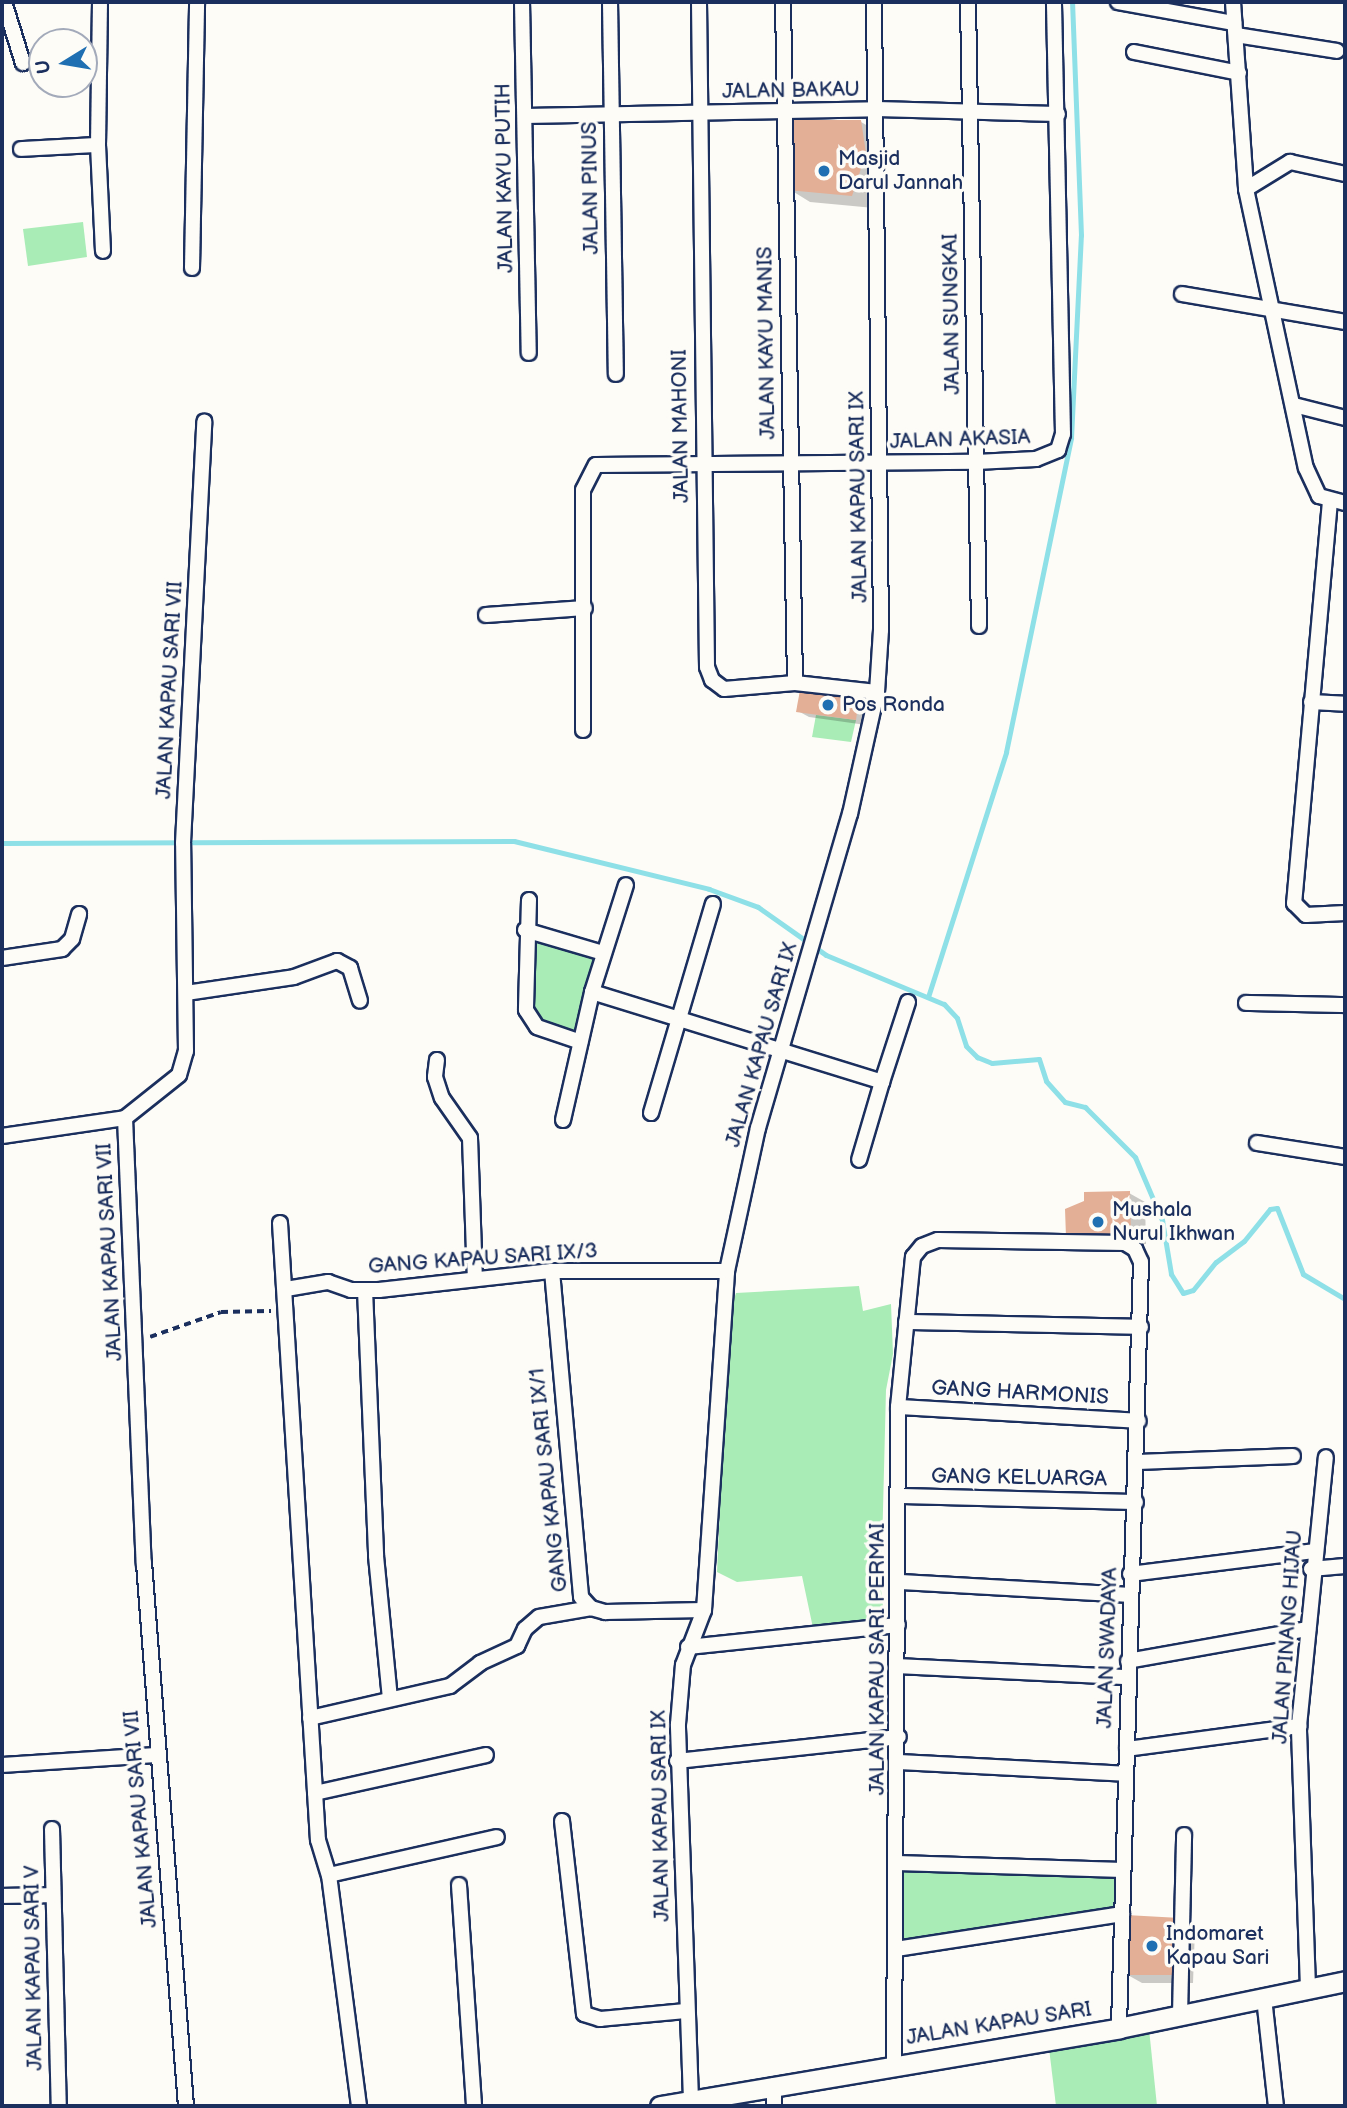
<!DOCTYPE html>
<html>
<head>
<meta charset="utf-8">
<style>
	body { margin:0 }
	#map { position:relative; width:1347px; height:2108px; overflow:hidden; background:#fdfcf7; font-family:"Balsamiq Sans",sans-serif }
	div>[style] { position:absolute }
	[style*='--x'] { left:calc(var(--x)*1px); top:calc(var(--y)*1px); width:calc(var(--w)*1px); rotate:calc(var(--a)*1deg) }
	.green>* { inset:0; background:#a9ecb6 }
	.shadow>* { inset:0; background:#0003 }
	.stream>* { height:5px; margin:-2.5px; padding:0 2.5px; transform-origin:2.5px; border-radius:2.5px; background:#8ee0e7 }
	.building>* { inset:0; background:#e3af96 }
	.path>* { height:3.5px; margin-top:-1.75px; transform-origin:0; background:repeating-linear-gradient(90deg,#1b2f5e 0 7px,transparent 0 12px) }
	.roads { filter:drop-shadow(2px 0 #1b2f5e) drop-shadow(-2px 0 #1b2f5e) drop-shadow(0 2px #1b2f5e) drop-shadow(0 -2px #1b2f5e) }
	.minor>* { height:14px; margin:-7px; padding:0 7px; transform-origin:7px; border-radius:7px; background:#fdfcf7 }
	.secondary>* { height:19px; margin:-9.5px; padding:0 9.5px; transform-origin:9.5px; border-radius:9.5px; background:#fdfcf7 }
	.dots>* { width:19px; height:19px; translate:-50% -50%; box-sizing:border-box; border:4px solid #fdfcf7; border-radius:50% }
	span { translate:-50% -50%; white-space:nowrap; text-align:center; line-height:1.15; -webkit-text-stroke:7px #fdfcf7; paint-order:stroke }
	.street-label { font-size:21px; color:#1b2f5e }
	.poi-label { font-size:21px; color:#1b2f5e }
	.left { translate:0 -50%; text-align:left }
	.frame { position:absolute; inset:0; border:4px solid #1b2f5e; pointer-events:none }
	.north { position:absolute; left:28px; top:28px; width:70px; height:70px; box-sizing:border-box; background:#fdfcf7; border:2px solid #a3aaba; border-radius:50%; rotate:259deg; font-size:19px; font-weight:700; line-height:28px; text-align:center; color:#1b2f5e }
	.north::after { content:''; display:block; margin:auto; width:24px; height:32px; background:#1f6fb2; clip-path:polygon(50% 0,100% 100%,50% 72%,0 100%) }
</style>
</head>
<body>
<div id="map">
	<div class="green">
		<div style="clip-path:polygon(83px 222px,87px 257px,28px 266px,23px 229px)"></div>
		<div style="clip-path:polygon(816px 715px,856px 720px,851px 742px,812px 737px)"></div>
		<div style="clip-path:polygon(533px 939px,594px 955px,580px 1037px,539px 1024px,528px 1008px)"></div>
		<div style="clip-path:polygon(859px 1286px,863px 1311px,891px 1304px,893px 1354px,886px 1390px,881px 1590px,885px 1622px,813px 1628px,802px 1576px,737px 1582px,717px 1572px,729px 1314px,736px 1293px)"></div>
		<div style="clip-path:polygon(897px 1863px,1123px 1870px,1122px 1914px,896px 1949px)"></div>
		<div style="clip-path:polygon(1149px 2029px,1157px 2106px,1056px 2106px,1049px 2048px)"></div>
	</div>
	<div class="shadow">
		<div style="clip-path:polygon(861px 122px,882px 134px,887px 166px,874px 208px,810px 202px,789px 189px)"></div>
		<div style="clip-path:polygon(859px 700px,869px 706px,866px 725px,809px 717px,798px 711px)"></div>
		<div style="clip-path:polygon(1129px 1193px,1145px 1202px,1146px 1244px,1083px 1245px)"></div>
		<div style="clip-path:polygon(1179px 1920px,1195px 1929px,1193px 1983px,1142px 1983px,1126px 1974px)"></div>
	</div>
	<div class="stream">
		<div style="--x:2;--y:843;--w:512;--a:-0.22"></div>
		<div style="--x:514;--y:841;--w:201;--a:13.8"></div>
		<div style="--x:709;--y:889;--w:52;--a:20.2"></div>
		<div style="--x:758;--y:907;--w:83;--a:35.2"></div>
		<div style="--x:826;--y:955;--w:128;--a:22.6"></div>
		<div style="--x:944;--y:1004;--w:19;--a:47"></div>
		<div style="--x:957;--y:1018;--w:29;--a:72"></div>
		<div style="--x:966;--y:1046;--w:16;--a:45"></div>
		<div style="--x:977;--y:1057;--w:16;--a:22"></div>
		<div style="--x:992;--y:1063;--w:47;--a:-4.9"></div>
		<div style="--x:1039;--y:1059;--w:23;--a:72"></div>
		<div style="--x:1046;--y:1081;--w:28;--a:48"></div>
		<div style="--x:1065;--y:1102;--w:21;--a:14"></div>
		<div style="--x:1085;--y:1107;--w:71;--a:45"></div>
		<div style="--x:1135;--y:1157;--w:69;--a:66.8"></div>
		<div style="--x:1162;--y:1220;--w:55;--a:80.5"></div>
		<div style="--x:1171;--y:1274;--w:22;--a:58"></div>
		<div style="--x:1183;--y:1293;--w:10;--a:-17"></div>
		<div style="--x:1193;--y:1290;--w:36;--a:-51"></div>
		<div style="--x:1216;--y:1262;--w:35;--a:-37"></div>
		<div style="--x:1244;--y:1241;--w:41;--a:-50.9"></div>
		<div style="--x:1270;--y:1209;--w:7;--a:-8"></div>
		<div style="--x:1277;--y:1208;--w:71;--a:68.5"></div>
		<div style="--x:1303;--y:1274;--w:49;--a:30.8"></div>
		<div style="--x:928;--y:997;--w:257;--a:-72.3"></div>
		<div style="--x:1006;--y:752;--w:321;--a:-78.3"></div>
		<div style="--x:1071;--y:438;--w:203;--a:-87.2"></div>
		<div style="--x:1081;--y:235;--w:233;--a:-92.2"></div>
	</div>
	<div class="building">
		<div style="clip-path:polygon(792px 120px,861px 120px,866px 153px,852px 196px,787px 190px)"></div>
		<div style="clip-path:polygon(800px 690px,859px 699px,856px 720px,796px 712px)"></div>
		<div style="clip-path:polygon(1130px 1191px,1131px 1235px,1066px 1237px,1065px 1209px,1084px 1201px,1084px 1192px)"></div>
		<div style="clip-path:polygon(1126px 1915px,1180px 1918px,1177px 1975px,1124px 1975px)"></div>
	</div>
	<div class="path">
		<div style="--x:150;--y:1337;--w:75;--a:-19.4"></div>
		<div style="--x:221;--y:1312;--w:50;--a:-1.1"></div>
	</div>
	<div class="roads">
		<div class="minor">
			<div style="--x:4;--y:2;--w:64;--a:72.7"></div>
			<div style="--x:100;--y:2;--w:143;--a:90.8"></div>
			<div style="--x:98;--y:145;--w:106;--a:87.3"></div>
			<div style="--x:522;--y:2;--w:351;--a:88.9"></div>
			<div style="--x:610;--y:2;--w:372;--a:89.1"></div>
			<div style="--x:699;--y:2;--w:665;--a:89.31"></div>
			<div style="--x:707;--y:667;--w:14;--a:69"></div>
			<div style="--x:712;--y:680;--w:15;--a:37"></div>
			<div style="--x:724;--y:689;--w:71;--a:-4.8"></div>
			<div style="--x:795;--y:683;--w:82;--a:6.3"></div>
			<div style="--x:783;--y:2;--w:681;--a:88.99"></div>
			<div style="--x:968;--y:2;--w:624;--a:88.99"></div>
			<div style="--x:1118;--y:2;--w:118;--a:10.3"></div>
			<div style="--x:1233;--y:2;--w:187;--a:86"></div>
			<div style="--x:1246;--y:189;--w:285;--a:77.9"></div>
			<div style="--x:1306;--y:468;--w:31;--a:65"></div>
			<div style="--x:1319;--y:496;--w:27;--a:15"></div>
			<div style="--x:1236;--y:35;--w:102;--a:9"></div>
			<div style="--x:1134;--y:52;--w:107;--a:11.3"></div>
			<div style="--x:525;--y:116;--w:352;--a:-1.1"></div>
			<div style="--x:877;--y:109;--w:181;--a:1.6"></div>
			<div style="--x:21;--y:149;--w:77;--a:-3"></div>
			<div style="--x:1246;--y:189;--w:52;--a:-31.5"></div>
			<div style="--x:1290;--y:162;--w:56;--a:12.3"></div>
			<div style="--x:192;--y:268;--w:266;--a:-88.9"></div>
			<div style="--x:1182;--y:294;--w:165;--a:9.7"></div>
			<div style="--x:1294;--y:405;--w:53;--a:14.3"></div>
			<div style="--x:1330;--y:501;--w:404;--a:95.1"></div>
			<div style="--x:1294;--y:903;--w:17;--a:45"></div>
			<div style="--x:1306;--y:915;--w:39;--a:-3"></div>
			<div style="--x:486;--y:615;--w:99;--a:-4"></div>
			<div style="--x:1311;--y:702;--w:34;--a:3"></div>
			<div style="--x:583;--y:730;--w:240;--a:-90"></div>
			<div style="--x:583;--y:490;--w:28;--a:-63"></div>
			<div style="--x:596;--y:465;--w:380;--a:-0.5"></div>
			<div style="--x:976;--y:462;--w:60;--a:-2.9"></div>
			<div style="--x:1036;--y:459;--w:24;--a:-22"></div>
			<div style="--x:1058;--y:450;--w:17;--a:-73"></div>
			<div style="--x:1063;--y:434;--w:432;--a:-91.2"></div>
			<div style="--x:529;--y:900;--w:110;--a:91.6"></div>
			<div style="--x:526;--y:1010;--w:20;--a:57"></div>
			<div style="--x:537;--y:1027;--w:46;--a:18.8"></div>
			<div style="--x:525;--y:930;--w:81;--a:16.4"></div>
			<div style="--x:2;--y:958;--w:61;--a:-8.5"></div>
			<div style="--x:62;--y:949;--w:14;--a:-45"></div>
			<div style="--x:72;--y:939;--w:26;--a:-74"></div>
			<div style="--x:592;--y:992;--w:304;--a:17.2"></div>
			<div style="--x:882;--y:1082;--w:81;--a:106.4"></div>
			<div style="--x:186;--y:993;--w:109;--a:-8.4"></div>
			<div style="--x:294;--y:977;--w:46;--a:-20.4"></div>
			<div style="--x:337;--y:961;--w:15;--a:28"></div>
			<div style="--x:350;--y:968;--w:34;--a:73"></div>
			<div style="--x:1246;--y:1003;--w:99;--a:1.2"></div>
			<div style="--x:437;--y:1060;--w:17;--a:97"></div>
			<div style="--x:435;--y:1077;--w:22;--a:72"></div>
			<div style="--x:442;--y:1098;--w:49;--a:55"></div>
			<div style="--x:470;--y:1138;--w:141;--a:88"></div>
			<div style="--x:882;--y:1082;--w:84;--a:-72"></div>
			<div style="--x:651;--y:1113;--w:218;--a:-73.5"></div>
			<div style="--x:125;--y:1118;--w:445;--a:87.6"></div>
			<div style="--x:144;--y:1563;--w:545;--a:85.58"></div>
			<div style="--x:125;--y:1118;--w:69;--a:-38.5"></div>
			<div style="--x:179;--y:1075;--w:25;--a:-74"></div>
			<div style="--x:186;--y:1051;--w:208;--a:-90.8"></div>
			<div style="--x:183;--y:843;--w:422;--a:-87.1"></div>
			<div style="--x:563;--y:1120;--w:131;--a:-77.2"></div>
			<div style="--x:592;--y:992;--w:112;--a:-72.4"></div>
			<div style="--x:2;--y:1136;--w:124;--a:-8.3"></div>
			<div style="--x:1257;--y:1143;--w:89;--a:9"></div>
			<div style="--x:280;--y:1223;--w:618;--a:86.48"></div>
			<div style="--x:318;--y:1840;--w:37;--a:73"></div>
			<div style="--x:329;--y:1875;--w:233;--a:82.6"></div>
			<div style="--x:552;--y:1271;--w:327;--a:84.9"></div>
			<div style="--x:581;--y:1597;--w:15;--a:48"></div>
			<div style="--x:591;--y:1608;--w:15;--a:16"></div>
			<div style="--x:605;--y:1612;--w:99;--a:-1.2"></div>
			<div style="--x:286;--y:1289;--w:43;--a:-9.5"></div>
			<div style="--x:328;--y:1282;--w:24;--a:19"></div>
			<div style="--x:351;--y:1290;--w:28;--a:0"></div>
			<div style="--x:379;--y:1290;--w:174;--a:-6.3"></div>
			<div style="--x:552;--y:1271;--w:175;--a:0"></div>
			<div style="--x:365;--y:1290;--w:266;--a:87.6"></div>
			<div style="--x:376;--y:1556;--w:143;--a:84.4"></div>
			<div style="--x:906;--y:1322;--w:235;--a:1.2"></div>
			<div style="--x:898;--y:1407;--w:241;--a:3.3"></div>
			<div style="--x:1138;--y:1462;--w:155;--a:-2.2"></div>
			<div style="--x:900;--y:1496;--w:236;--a:1.5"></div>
			<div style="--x:1311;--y:1569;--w:34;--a:-5"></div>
			<div style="--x:1130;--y:1574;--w:185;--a:-7.1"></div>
			<div style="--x:899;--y:1582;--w:230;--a:3.2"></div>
			<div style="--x:688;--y:1647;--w:211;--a:-6"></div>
			<div style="--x:1128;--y:1661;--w:183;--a:-10.1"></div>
			<div style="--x:898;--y:1666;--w:229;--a:2.8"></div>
			<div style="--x:310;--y:1718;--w:144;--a:-12.9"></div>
			<div style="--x:450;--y:1686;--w:38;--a:-37"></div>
			<div style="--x:480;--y:1663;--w:41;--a:-24.7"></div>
			<div style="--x:517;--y:1646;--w:19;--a:-65"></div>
			<div style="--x:525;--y:1629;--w:18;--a:-41"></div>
			<div style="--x:539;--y:1617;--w:53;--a:-9.8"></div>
			<div style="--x:1127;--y:1749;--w:174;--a:-7.6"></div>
			<div style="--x:677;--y:1761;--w:223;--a:-6.2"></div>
			<div style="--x:899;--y:1762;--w:226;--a:3"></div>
			<div style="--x:2;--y:1765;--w:155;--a:-3.7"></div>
			<div style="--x:315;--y:1793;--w:175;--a:-12.5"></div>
			<div style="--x:562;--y:1821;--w:194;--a:83.5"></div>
			<div style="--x:584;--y:2014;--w:17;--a:17"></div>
			<div style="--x:600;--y:2019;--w:87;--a:-5.3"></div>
			<div style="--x:52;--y:1829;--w:277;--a:88.6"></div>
			<div style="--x:897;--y:1863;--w:226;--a:1.8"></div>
			<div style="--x:329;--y:1875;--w:172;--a:-12.7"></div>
			<div style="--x:459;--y:1885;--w:222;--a:86.1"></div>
			<div style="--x:2;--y:1896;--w:51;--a:-1.1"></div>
			<div style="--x:896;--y:1949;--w:229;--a:-8.8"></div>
			<div style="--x:1308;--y:1988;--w:262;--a:-92"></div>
			<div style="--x:1299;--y:1726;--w:270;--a:-84.3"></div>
			<div style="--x:1264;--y:1998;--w:109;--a:83.7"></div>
			<div style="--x:1180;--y:2016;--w:181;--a:-88.7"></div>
			<div style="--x:894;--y:2063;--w:656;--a:-89.65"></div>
			<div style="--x:898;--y:1407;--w:151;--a:-84.3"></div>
			<div style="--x:913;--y:1257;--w:14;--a:-51"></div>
			<div style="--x:922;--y:1246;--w:17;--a:-21"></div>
			<div style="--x:938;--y:1240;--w:187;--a:0.9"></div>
			<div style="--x:1125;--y:1243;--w:12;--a:31"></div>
			<div style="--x:1135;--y:1249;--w:14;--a:65"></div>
			<div style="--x:1141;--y:1262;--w:766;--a:91.65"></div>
			<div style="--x:691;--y:2100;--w:376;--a:-92"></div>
			<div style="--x:678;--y:1724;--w:59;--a:-85.2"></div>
			<div style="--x:683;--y:1665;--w:59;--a:-69.1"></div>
			<div style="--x:704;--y:1610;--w:340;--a:-86.1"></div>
			<div style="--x:727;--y:1271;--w:146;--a:-77.8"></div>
			<div style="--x:758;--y:1128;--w:327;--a:-73.7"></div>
			<div style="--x:850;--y:814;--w:125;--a:-77.5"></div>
			<div style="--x:877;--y:692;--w:62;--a:-86.3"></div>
			<div style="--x:881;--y:630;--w:628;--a:-90.64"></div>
			<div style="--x:774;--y:2106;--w:21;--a:-90"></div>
		</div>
		<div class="secondary">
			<div style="--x:660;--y:2106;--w:466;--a:-9.6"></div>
			<div style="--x:1119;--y:2028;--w:231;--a:-11.7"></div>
		</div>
	</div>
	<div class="dots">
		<div style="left:824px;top:171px;background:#1f6fb2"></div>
		<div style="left:828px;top:705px;background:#1f6fb2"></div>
		<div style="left:1098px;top:1222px;background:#1f6fb2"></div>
		<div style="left:1152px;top:1946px;background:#1f6fb2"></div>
	</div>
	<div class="street-label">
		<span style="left:791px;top:91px;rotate:-1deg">JALAN BAKAU</span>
		<span style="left:505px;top:178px;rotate:-91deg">JALAN KAYU PUTIH</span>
		<span style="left:591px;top:188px;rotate:-91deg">JALAN PINUS</span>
		<span style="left:952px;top:314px;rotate:-91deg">JALAN SUNGKAI</span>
		<span style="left:767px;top:343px;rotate:-91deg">JALAN KAYU MANIS</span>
		<span style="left:681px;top:426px;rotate:-91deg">JALAN MAHONI</span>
		<span style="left:960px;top:440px;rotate:-2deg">JALAN AKASIA</span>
		<span style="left:859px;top:497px;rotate:-91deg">JALAN KAPAU SARI IX</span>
		<span style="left:170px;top:690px;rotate:-87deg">JALAN KAPAU SARI VII</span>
		<span style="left:762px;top:1045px;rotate:-74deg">JALAN KAPAU SARI IX</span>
		<span style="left:110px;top:1252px;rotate:-93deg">JALAN KAPAU SARI VII</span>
		<span style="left:483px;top:1259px;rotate:-4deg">GANG KAPAU SARI IX/3</span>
		<span style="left:1020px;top:1393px;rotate:3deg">GANG HARMONIS</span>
		<span style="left:1019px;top:1478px;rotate:1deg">GANG KELUARGA</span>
		<span style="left:549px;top:1480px;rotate:-96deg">GANG KAPAU SARI IX/1</span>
		<span style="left:1288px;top:1637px;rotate:-86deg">JALAN PINANG HIJAU</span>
		<span style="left:1108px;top:1648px;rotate:-88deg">JALAN SWADAYA</span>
		<span style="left:878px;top:1659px;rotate:-90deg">JALAN KAPAU SARI PERMAI</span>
		<span style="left:661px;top:1816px;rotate:-91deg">JALAN KAPAU SARI IX</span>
		<span style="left:141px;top:1819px;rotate:-95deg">JALAN KAPAU SARI VII</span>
		<span style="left:34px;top:1968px;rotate:-91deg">JALAN KAPAU SARI V</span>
		<span style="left:999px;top:2024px;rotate:-9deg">JALAN KAPAU SARI</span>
	</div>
	<div class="poi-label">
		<span class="left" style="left:838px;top:171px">Masjid<br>Darul Jannah</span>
		<span class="left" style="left:842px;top:705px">Pos Ronda</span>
		<span class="left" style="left:1112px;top:1222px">Mushala<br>Nurul Ikhwan</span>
		<span class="left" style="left:1166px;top:1946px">Indomaret<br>Kapau Sari</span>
	</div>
	<div class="frame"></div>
	<div class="north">U</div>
</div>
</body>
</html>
